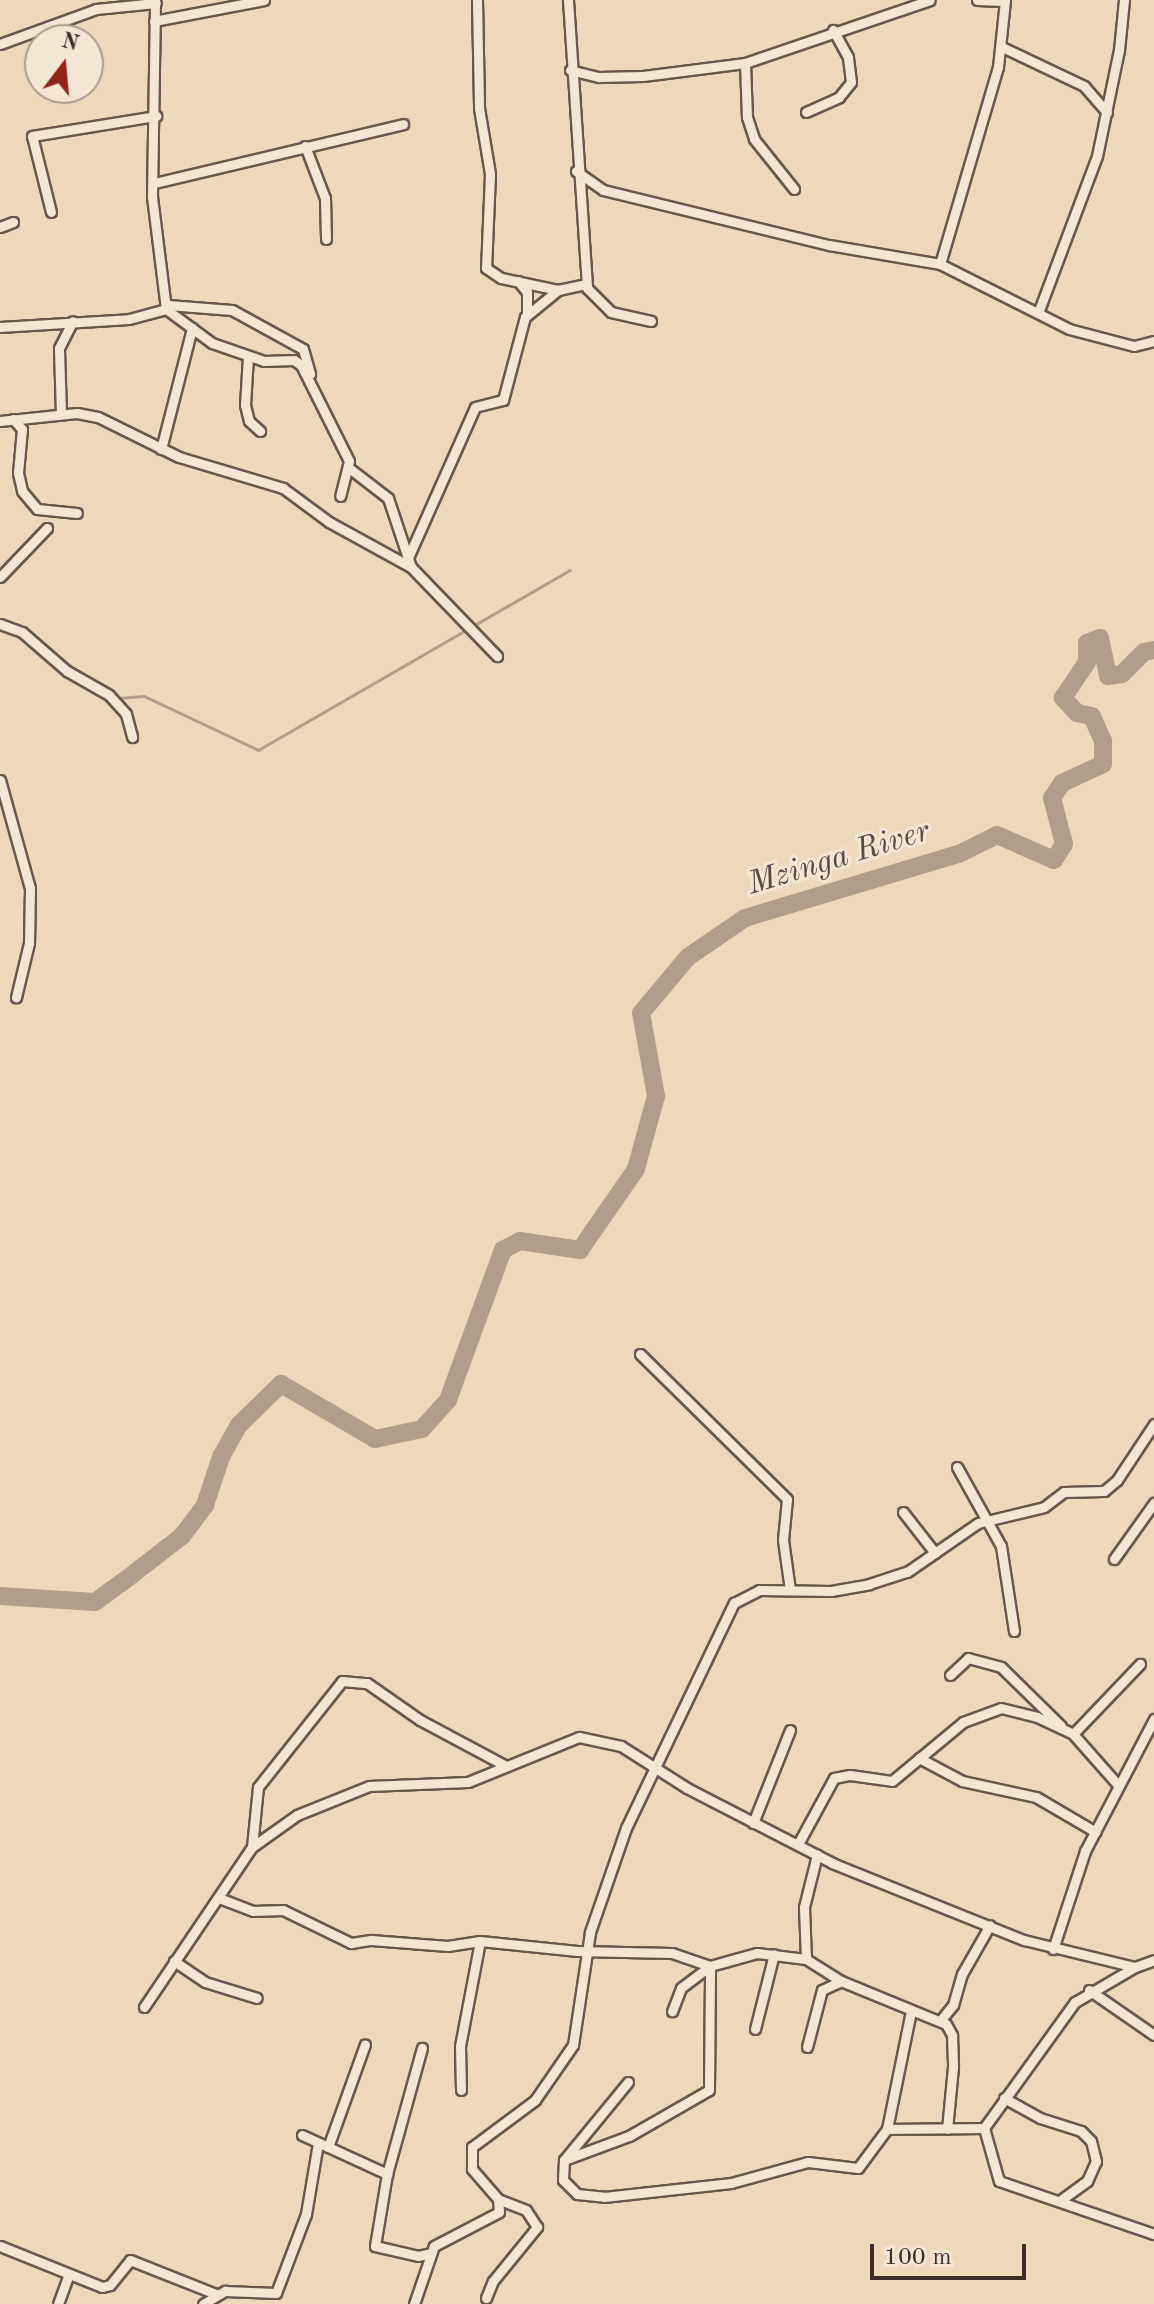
<!DOCTYPE html>
<html>
<head>
<meta charset="utf-8">
<style>
	body { margin:0 }
	#map { position:relative; width:1154px; height:2304px; overflow:hidden; background:#ecd9ba; font-family:"Old Standard TT",serif }
	div>[style] { position:absolute }
	[style*='--x'] { left:calc(var(--x)*1px); top:calc(var(--y)*1px); width:calc(var(--w)*1px); rotate:calc(var(--a)*1deg) }
	.stream>* { height:3px; margin:-1.5px; padding:0 1.5px; transform-origin:1.5px; border-radius:1.5px; background:#b09f88 }
	.river>* { height:18px; margin:-9px; padding:0 9px; transform-origin:9px; border-radius:9px; background:#b09f88 }
	.roads { filter:drop-shadow(2px 0 #67584c) drop-shadow(-2px 0 #67584c) drop-shadow(0 2px #67584c) drop-shadow(0 -2px #67584c) }
	.street>* { height:9px; margin:-4.5px; padding:0 4.5px; transform-origin:4.5px; border-radius:4.5px; background:#f3e6d2 }
	span { translate:-50% -50%; white-space:nowrap; text-align:center; line-height:1.15; -webkit-text-stroke:6px #f3e6d2; paint-order:stroke }
	.water-label { font-size:32px; color:#584a40; font-style:italic }
	.north { position:absolute; left:24px; top:24px; width:80px; height:80px; box-sizing:border-box; background:#f3e6d2; border:2px solid #a99c8e; border-radius:50%; rotate:16deg; font-size:22px; font-weight:700; line-height:32px; text-align:center; color:#3b2d28 }
	.north::after { content:''; display:block; margin:auto; width:28px; height:36px; background:#8f2418; clip-path:polygon(50% 0,100% 100%,50% 72%,0 100%) }
	.scale { position:absolute; left:870px; top:2244px; width:156px; height:36px; box-sizing:border-box; border:4px solid #3b2d28; border-top:0; padding-left:10px; font-size:24px; line-height:28px; white-space:nowrap; color:#3b2d28; -webkit-text-stroke:6px #f3e6d2; paint-order:stroke }
</style>
</head>
<body>
<div id="map">
	<div class="stream">
		<div style="--x:117;--y:698;--w:27;--a:-4"></div>
		<div style="--x:144;--y:696;--w:126;--a:25.3"></div>
		<div style="--x:258;--y:750;--w:360;--a:-30"></div>
	</div>
	<div class="river">
		<div style="--x:0;--y:1596;--w:95;--a:3.6"></div>
		<div style="--x:95;--y:1602;--w:36;--a:-36"></div>
		<div style="--x:124;--y:1581;--w:73;--a:-37.8"></div>
		<div style="--x:182;--y:1536;--w:39;--a:-53"></div>
		<div style="--x:205;--y:1505;--w:51;--a:-71.6"></div>
		<div style="--x:221;--y:1457;--w:37;--a:-61"></div>
		<div style="--x:239;--y:1425;--w:59;--a:-44.3"></div>
		<div style="--x:281;--y:1384;--w:109;--a:30.3"></div>
		<div style="--x:375;--y:1439;--w:48;--a:-12"></div>
		<div style="--x:422;--y:1429;--w:39;--a:-48"></div>
		<div style="--x:448;--y:1400;--w:160;--a:-69.9"></div>
		<div style="--x:503;--y:1250;--w:19;--a:-28"></div>
		<div style="--x:520;--y:1241;--w:61;--a:8.5"></div>
		<div style="--x:580;--y:1250;--w:98;--a:-55.3"></div>
		<div style="--x:636;--y:1169;--w:76;--a:-74.7"></div>
		<div style="--x:656;--y:1096;--w:84;--a:-100.2"></div>
		<div style="--x:641;--y:1013;--w:73;--a:-50"></div>
		<div style="--x:688;--y:957;--w:69;--a:-34.4"></div>
		<div style="--x:745;--y:918;--w:223;--a:-16.7"></div>
		<div style="--x:959;--y:854;--w:42;--a:-26.6"></div>
		<div style="--x:997;--y:835;--w:62;--a:23.7"></div>
		<div style="--x:1054;--y:860;--w:19;--a:-58"></div>
		<div style="--x:1064;--y:844;--w:48;--a:-104.6"></div>
		<div style="--x:1052;--y:798;--w:18;--a:-56"></div>
		<div style="--x:1062;--y:783;--w:45;--a:-24.9"></div>
		<div style="--x:1103;--y:764;--w:23;--a:-90"></div>
		<div style="--x:1103;--y:741;--w:27;--a:-114"></div>
		<div style="--x:1092;--y:716;--w:15;--a:-169"></div>
		<div style="--x:1077;--y:713;--w:21;--a:-133"></div>
		<div style="--x:1063;--y:698;--w:43;--a:-56.3"></div>
		<div style="--x:1087;--y:662;--w:19;--a:-90"></div>
		<div style="--x:1087;--y:643;--w:14;--a:-21"></div>
		<div style="--x:1100;--y:638;--w:39;--a:78"></div>
		<div style="--x:1108;--y:676;--w:14;--a:-8"></div>
		<div style="--x:1122;--y:674;--w:31;--a:-45"></div>
		<div style="--x:1144;--y:652;--w:10;--a:-11"></div>
	</div>
	<div class="roads">
		<div class="street">
			<div style="--x:477;--y:0;--w:108;--a:88.9"></div>
			<div style="--x:479;--y:108;--w:67;--a:80.5"></div>
			<div style="--x:490;--y:174;--w:94;--a:92.4"></div>
			<div style="--x:486;--y:268;--w:18;--a:34"></div>
			<div style="--x:501;--y:278;--w:58;--a:11.9"></div>
			<div style="--x:558;--y:290;--w:29;--a:-12"></div>
			<div style="--x:568;--y:0;--w:289;--a:86.2"></div>
			<div style="--x:587;--y:288;--w:34;--a:45"></div>
			<div style="--x:611;--y:312;--w:41;--a:12.7"></div>
			<div style="--x:977;--y:0;--w:27;--a:2"></div>
			<div style="--x:154;--y:21;--w:112;--a:-10.8"></div>
			<div style="--x:0;--y:44;--w:102;--a:-20"></div>
			<div style="--x:96;--y:9;--w:60;--a:-5.7"></div>
			<div style="--x:1002;--y:47;--w:91;--a:25.4"></div>
			<div style="--x:1084;--y:86;--w:35;--a:49"></div>
			<div style="--x:745;--y:63;--w:54;--a:87.9"></div>
			<div style="--x:747;--y:117;--w:23;--a:72"></div>
			<div style="--x:754;--y:139;--w:64;--a:51.3"></div>
			<div style="--x:570;--y:70;--w:30;--a:14"></div>
			<div style="--x:599;--y:77;--w:44;--a:-1.3"></div>
			<div style="--x:643;--y:76;--w:103;--a:-7.3"></div>
			<div style="--x:745;--y:63;--w:195;--a:-18.8"></div>
			<div style="--x:806;--y:112;--w:36;--a:-24"></div>
			<div style="--x:839;--y:97;--w:19;--a:-51"></div>
			<div style="--x:851;--y:82;--w:25;--a:-97"></div>
			<div style="--x:848;--y:57;--w:31;--a:-119"></div>
			<div style="--x:305;--y:146;--w:56;--a:69"></div>
			<div style="--x:325;--y:198;--w:41;--a:88.6"></div>
			<div style="--x:576;--y:171;--w:33;--a:35"></div>
			<div style="--x:603;--y:190;--w:233;--a:13.7"></div>
			<div style="--x:829;--y:245;--w:113;--a:9.7"></div>
			<div style="--x:940;--y:264;--w:144;--a:26.7"></div>
			<div style="--x:1069;--y:329;--w:67;--a:14.7"></div>
			<div style="--x:1134;--y:346;--w:21;--a:-14"></div>
			<div style="--x:154;--y:183;--w:256;--a:-13.3"></div>
			<div style="--x:51;--y:212;--w:78;--a:-104"></div>
			<div style="--x:32;--y:136;--w:126;--a:-9.2"></div>
			<div style="--x:0;--y:227;--w:14;--a:-21"></div>
			<div style="--x:940;--y:264;--w:205;--a:-73.6"></div>
			<div style="--x:998;--y:67;--w:67;--a:-84"></div>
			<div style="--x:518;--y:281;--w:14;--a:51"></div>
			<div style="--x:527;--y:292;--w:21;--a:90"></div>
			<div style="--x:168;--y:305;--w:64;--a:4.5"></div>
			<div style="--x:232;--y:310;--w:81;--a:28.8"></div>
			<div style="--x:303;--y:349;--w:26;--a:74"></div>
			<div style="--x:166;--y:309;--w:57;--a:36.5"></div>
			<div style="--x:212;--y:343;--w:55;--a:19.1"></div>
			<div style="--x:264;--y:361;--w:30;--a:-2"></div>
			<div style="--x:294;--y:360;--w:9;--a:36"></div>
			<div style="--x:301;--y:365;--w:107;--a:63.4"></div>
			<div style="--x:349;--y:461;--w:36;--a:104"></div>
			<div style="--x:1038;--y:313;--w:168;--a:-69.4"></div>
			<div style="--x:1097;--y:156;--w:108;--a:-78.3"></div>
			<div style="--x:1119;--y:50;--w:50;--a:-84.3"></div>
			<div style="--x:0;--y:327;--w:129;--a:-3.5"></div>
			<div style="--x:129;--y:319;--w:38;--a:-15"></div>
			<div style="--x:166;--y:309;--w:114;--a:-97.1"></div>
			<div style="--x:152;--y:196;--w:196;--a:-89.1"></div>
			<div style="--x:248;--y:356;--w:49;--a:93.5"></div>
			<div style="--x:245;--y:405;--w:16;--a:76"></div>
			<div style="--x:249;--y:421;--w:15;--a:42"></div>
			<div style="--x:61;--y:413;--w:65;--a:-91.8"></div>
			<div style="--x:59;--y:348;--w:30;--a:-63"></div>
			<div style="--x:13;--y:419;--w:13;--a:48"></div>
			<div style="--x:22;--y:429;--w:44;--a:95.2"></div>
			<div style="--x:18;--y:473;--w:18;--a:77"></div>
			<div style="--x:22;--y:491;--w:23;--a:50"></div>
			<div style="--x:37;--y:509;--w:40;--a:5.7"></div>
			<div style="--x:0;--y:421;--w:77;--a:-5.9"></div>
			<div style="--x:77;--y:413;--w:21;--a:11"></div>
			<div style="--x:98;--y:417;--w:90;--a:26.3"></div>
			<div style="--x:179;--y:457;--w:109;--a:16.6"></div>
			<div style="--x:283;--y:488;--w:57;--a:36.5"></div>
			<div style="--x:329;--y:522;--w:94;--a:28.8"></div>
			<div style="--x:161;--y:449;--w:125;--a:-75.6"></div>
			<div style="--x:349;--y:468;--w:49;--a:37.6"></div>
			<div style="--x:388;--y:498;--w:73;--a:71.6"></div>
			<div style="--x:411;--y:567;--w:124;--a:46"></div>
			<div style="--x:407;--y:560;--w:167;--a:-66"></div>
			<div style="--x:475;--y:407;--w:29;--a:-14"></div>
			<div style="--x:503;--y:400;--w:86;--a:-75.2"></div>
			<div style="--x:525;--y:317;--w:43;--a:-39.3"></div>
			<div style="--x:0;--y:577;--w:68;--a:-46.2"></div>
			<div style="--x:0;--y:624;--w:23;--a:20"></div>
			<div style="--x:22;--y:632;--w:60;--a:40.9"></div>
			<div style="--x:67;--y:671;--w:48;--a:29.7"></div>
			<div style="--x:109;--y:695;--w:25;--a:48"></div>
			<div style="--x:126;--y:714;--w:24;--a:75"></div>
			<div style="--x:0;--y:780;--w:112;--a:74.5"></div>
			<div style="--x:30;--y:888;--w:55;--a:91"></div>
			<div style="--x:29;--y:943;--w:56;--a:103.5"></div>
			<div style="--x:640;--y:1354;--w:206;--a:44.6"></div>
			<div style="--x:787;--y:1499;--w:41;--a:95.6"></div>
			<div style="--x:783;--y:1540;--w:50;--a:82"></div>
			<div style="--x:957;--y:1467;--w:90;--a:60.9"></div>
			<div style="--x:1001;--y:1546;--w:86;--a:81.3"></div>
			<div style="--x:903;--y:1512;--w:52;--a:52"></div>
			<div style="--x:1114;--y:1559;--w:69;--a:-54.5"></div>
			<div style="--x:950;--y:1675;--w:25;--a:-43"></div>
			<div style="--x:968;--y:1658;--w:34;--a:15"></div>
			<div style="--x:1001;--y:1667;--w:84;--a:44.5"></div>
			<div style="--x:1073;--y:1734;--w:97;--a:-46.3"></div>
			<div style="--x:919;--y:1758;--w:49;--a:28.1"></div>
			<div style="--x:962;--y:1781;--w:76;--a:12.2"></div>
			<div style="--x:1036;--y:1797;--w:69;--a:30.3"></div>
			<div style="--x:753;--y:1823;--w:100;--a:-68.3"></div>
			<div style="--x:798;--y:1844;--w:75;--a:-61.4"></div>
			<div style="--x:834;--y:1778;--w:16;--a:-11"></div>
			<div style="--x:850;--y:1775;--w:42;--a:8.1"></div>
			<div style="--x:892;--y:1781;--w:92;--a:-39.7"></div>
			<div style="--x:963;--y:1722;--w:40;--a:-20.2"></div>
			<div style="--x:1001;--y:1708;--w:37;--a:14"></div>
			<div style="--x:1037;--y:1717;--w:40;--a:25"></div>
			<div style="--x:1073;--y:1734;--w:69;--a:48.5"></div>
			<div style="--x:252;--y:1847;--w:60;--a:-84.3"></div>
			<div style="--x:258;--y:1787;--w:135;--a:-51.6"></div>
			<div style="--x:342;--y:1681;--w:25;--a:5"></div>
			<div style="--x:367;--y:1683;--w:65;--a:34.9"></div>
			<div style="--x:420;--y:1720;--w:98;--a:28.1"></div>
			<div style="--x:219;--y:1898;--w:36;--a:21"></div>
			<div style="--x:253;--y:1911;--w:30;--a:-2"></div>
			<div style="--x:283;--y:1910;--w:76;--a:25.9"></div>
			<div style="--x:351;--y:1943;--w:20;--a:-9"></div>
			<div style="--x:371;--y:1940;--w:77;--a:4.5"></div>
			<div style="--x:448;--y:1946;--w:32;--a:-9"></div>
			<div style="--x:480;--y:1941;--w:98;--a:5.9"></div>
			<div style="--x:577;--y:1951;--w:95;--a:1.2"></div>
			<div style="--x:672;--y:1953;--w:40;--a:18.9"></div>
			<div style="--x:710;--y:1966;--w:49;--a:-15.5"></div>
			<div style="--x:757;--y:1953;--w:49;--a:7"></div>
			<div style="--x:806;--y:1959;--w:41;--a:32.2"></div>
			<div style="--x:841;--y:1981;--w:113;--a:22.3"></div>
			<div style="--x:946;--y:2024;--w:13;--a:61"></div>
			<div style="--x:952;--y:2035;--w:32;--a:88"></div>
			<div style="--x:953;--y:2067;--w:62;--a:95.5"></div>
			<div style="--x:1053;--y:1949;--w:103;--a:-71.9"></div>
			<div style="--x:1085;--y:1851;--w:149;--a:-62.4"></div>
			<div style="--x:806;--y:1959;--w:52;--a:-92.2"></div>
			<div style="--x:804;--y:1907;--w:54;--a:-76"></div>
			<div style="--x:174;--y:1961;--w:37;--a:34"></div>
			<div style="--x:205;--y:1982;--w:54;--a:17.1"></div>
			<div style="--x:1089;--y:1990;--w:79;--a:34.7"></div>
			<div style="--x:144;--y:2007;--w:193;--a:-56"></div>
			<div style="--x:252;--y:1847;--w:55;--a:-35.4"></div>
			<div style="--x:297;--y:1815;--w:78;--a:-21.9"></div>
			<div style="--x:369;--y:1786;--w:99;--a:-2.3"></div>
			<div style="--x:468;--y:1782;--w:120;--a:-22.1"></div>
			<div style="--x:579;--y:1737;--w:43;--a:12.1"></div>
			<div style="--x:621;--y:1746;--w:78;--a:32.5"></div>
			<div style="--x:687;--y:1788;--w:163;--a:27.3"></div>
			<div style="--x:832;--y:1863;--w:207;--a:21.9"></div>
			<div style="--x:1024;--y:1940;--w:114;--a:13.7"></div>
			<div style="--x:1135;--y:1967;--w:20;--a:-20"></div>
			<div style="--x:940;--y:2021;--w:21;--a:-51"></div>
			<div style="--x:953;--y:2005;--w:32;--a:-74"></div>
			<div style="--x:962;--y:1974;--w:56;--a:-60.3"></div>
			<div style="--x:755;--y:2029;--w:77;--a:-75.8"></div>
			<div style="--x:807;--y:2047;--w:59;--a:-75.3"></div>
			<div style="--x:822;--y:1990;--w:21;--a:-25"></div>
			<div style="--x:628;--y:2082;--w:101;--a:129.4"></div>
			<div style="--x:564;--y:2160;--w:20;--a:93"></div>
			<div style="--x:563;--y:2180;--w:20;--a:45"></div>
			<div style="--x:577;--y:2194;--w:27;--a:6"></div>
			<div style="--x:604;--y:2197;--w:128;--a:-6.3"></div>
			<div style="--x:731;--y:2183;--w:80;--a:-15.3"></div>
			<div style="--x:808;--y:2162;--w:50;--a:6.8"></div>
			<div style="--x:858;--y:2168;--w:49;--a:-53.4"></div>
			<div style="--x:887;--y:2129;--w:120;--a:-78.5"></div>
			<div style="--x:461;--y:2090;--w:44;--a:-91.3"></div>
			<div style="--x:460;--y:2046;--w:107;--a:-79.2"></div>
			<div style="--x:1004;--y:2098;--w:41;--a:29.1"></div>
			<div style="--x:1040;--y:2118;--w:43;--a:17.6"></div>
			<div style="--x:1081;--y:2131;--w:14;--a:45"></div>
			<div style="--x:1091;--y:2141;--w:21;--a:76"></div>
			<div style="--x:1096;--y:2161;--w:22;--a:114"></div>
			<div style="--x:1087;--y:2181;--w:34;--a:144"></div>
			<div style="--x:984;--y:2128;--w:55;--a:74.2"></div>
			<div style="--x:999;--y:2181;--w:164;--a:18.9"></div>
			<div style="--x:887;--y:2129;--w:97;--a:-0.6"></div>
			<div style="--x:984;--y:2128;--w:155;--a:-54.2"></div>
			<div style="--x:1075;--y:2002;--w:69;--a:-30.3"></div>
			<div style="--x:302;--y:2135;--w:94;--a:24.6"></div>
			<div style="--x:387;--y:2174;--w:73;--a:99.5"></div>
			<div style="--x:375;--y:2246;--w:44;--a:13.1"></div>
			<div style="--x:418;--y:2256;--w:13;--a:-13"></div>
			<div style="--x:328;--y:2147;--w:109;--a:-70.2"></div>
			<div style="--x:564;--y:2160;--w:69;--a:-20.3"></div>
			<div style="--x:629;--y:2136;--w:92;--a:-29.9"></div>
			<div style="--x:709;--y:2090;--w:124;--a:-89.5"></div>
			<div style="--x:710;--y:1966;--w:36;--a:143"></div>
			<div style="--x:681;--y:1988;--w:25;--a:111"></div>
			<div style="--x:387;--y:2174;--w:131;--a:-74.5"></div>
			<div style="--x:0;--y:2246;--w:110;--a:21.9"></div>
			<div style="--x:102;--y:2287;--w:8;--a:-14"></div>
			<div style="--x:110;--y:2285;--w:32;--a:-51"></div>
			<div style="--x:130;--y:2260;--w:92;--a:21.6"></div>
			<div style="--x:486;--y:2298;--w:18;--a:-68"></div>
			<div style="--x:493;--y:2281;--w:70;--a:-50.8"></div>
			<div style="--x:537;--y:2227;--w:20;--a:-123"></div>
			<div style="--x:526;--y:2210;--w:30;--a:-159"></div>
			<div style="--x:58;--y:2304;--w:29;--a:-70"></div>
			<div style="--x:203;--y:2304;--w:26;--a:-31"></div>
			<div style="--x:225;--y:2291;--w:51;--a:2.2"></div>
			<div style="--x:276;--y:2293;--w:85;--a:-69.2"></div>
			<div style="--x:306;--y:2214;--w:72;--a:-80.4"></div>
			<div style="--x:414;--y:2304;--w:61;--a:-71"></div>
			<div style="--x:434;--y:2246;--w:73;--a:-27.6"></div>
			<div style="--x:499;--y:2212;--w:13;--a:-94"></div>
			<div style="--x:498;--y:2199;--w:40;--a:-131"></div>
			<div style="--x:472;--y:2169;--w:22;--a:-90"></div>
			<div style="--x:472;--y:2147;--w:79;--a:-36.7"></div>
			<div style="--x:535;--y:2100;--w:67;--a:-55.4"></div>
			<div style="--x:573;--y:2045;--w:114;--a:-81.4"></div>
			<div style="--x:590;--y:1932;--w:110;--a:-70.9"></div>
			<div style="--x:626;--y:1828;--w:250;--a:-64.4"></div>
			<div style="--x:734;--y:1603;--w:28;--a:-27"></div>
			<div style="--x:759;--y:1590;--w:72;--a:0.8"></div>
			<div style="--x:831;--y:1591;--w:39;--a:-10"></div>
			<div style="--x:869;--y:1584;--w:40;--a:-18"></div>
			<div style="--x:907;--y:1572;--w:86;--a:-34.6"></div>
			<div style="--x:978;--y:1523;--w:68;--a:-13.6"></div>
			<div style="--x:1044;--y:1507;--w:25;--a:-37"></div>
			<div style="--x:1064;--y:1492;--w:40;--a:-1.4"></div>
			<div style="--x:1104;--y:1491;--w:17;--a:-40"></div>
			<div style="--x:1117;--y:1480;--w:67;--a:-56.5"></div>
		</div>
	</div>
	<div class="water-label">
		<span style="left:839px;top:859px;rotate:-17deg">Mzinga River</span>
	</div>
	<div class="north">N</div>
	<div class="scale">100 m</div>
</div>
</body>
</html>
